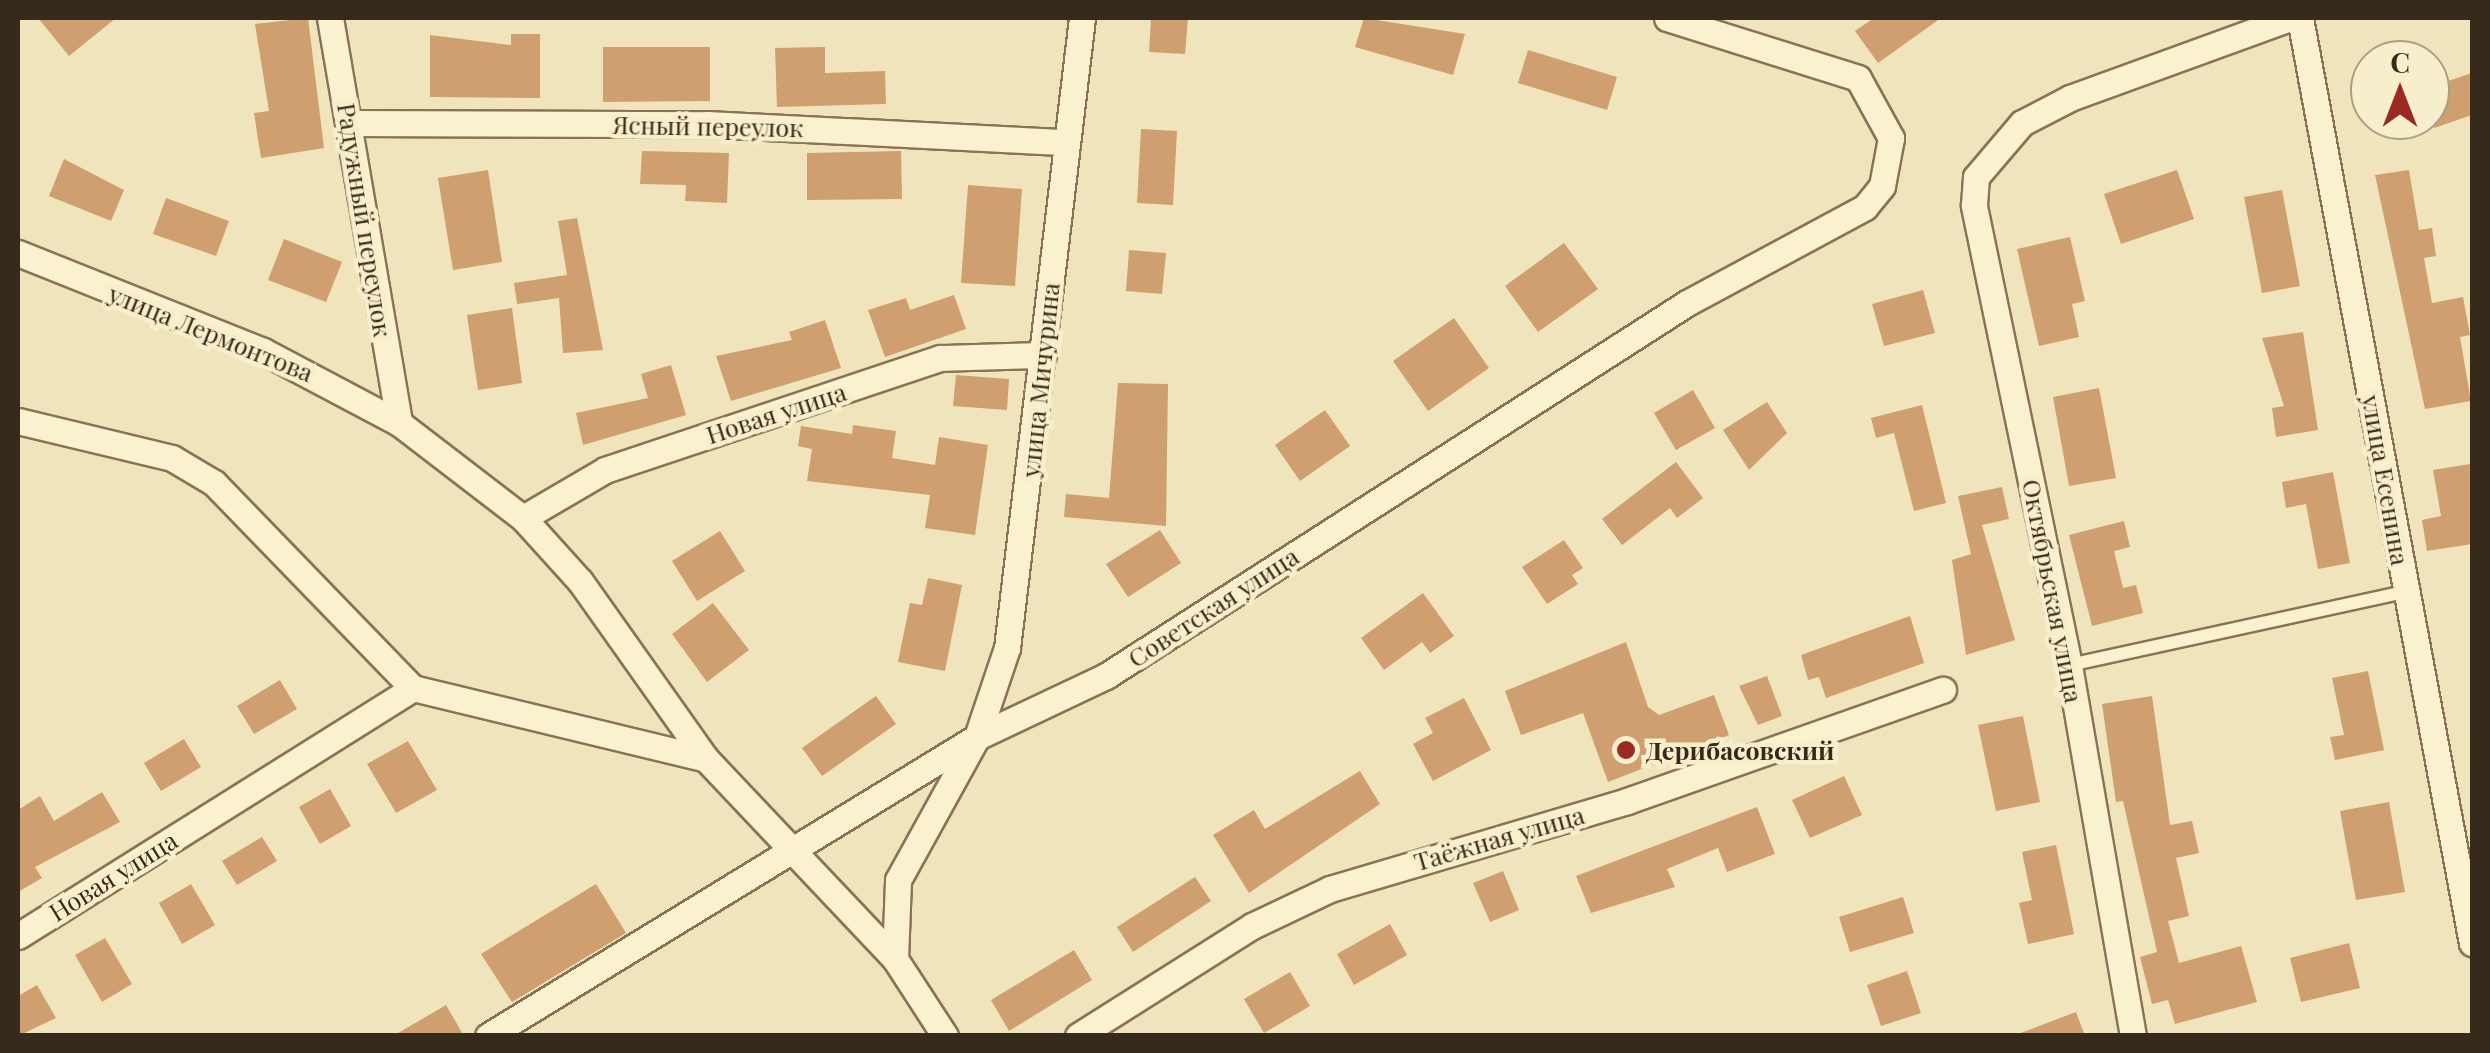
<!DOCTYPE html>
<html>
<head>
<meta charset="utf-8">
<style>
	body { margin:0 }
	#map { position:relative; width:2490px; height:1053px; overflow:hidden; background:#f0e4bc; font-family:"Playfair Display",serif }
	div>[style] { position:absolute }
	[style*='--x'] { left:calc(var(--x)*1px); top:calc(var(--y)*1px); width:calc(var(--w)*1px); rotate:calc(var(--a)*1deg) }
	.building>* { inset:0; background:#d09f6f }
	.roads { filter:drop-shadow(2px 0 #887455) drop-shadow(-2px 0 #887455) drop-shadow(0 2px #887455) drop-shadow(0 -2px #887455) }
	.service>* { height:12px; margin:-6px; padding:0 6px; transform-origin:6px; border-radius:6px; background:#faf1cf }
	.minor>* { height:25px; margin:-12.5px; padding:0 12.5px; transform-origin:12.5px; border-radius:12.5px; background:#faf1cf }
	.dots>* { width:28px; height:28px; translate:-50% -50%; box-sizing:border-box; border:5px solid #f7eecb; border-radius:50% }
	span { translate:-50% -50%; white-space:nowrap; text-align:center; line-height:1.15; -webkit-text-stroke:9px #f7eecb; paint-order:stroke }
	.street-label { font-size:25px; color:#362a1a }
	.poi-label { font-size:25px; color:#362a1a; font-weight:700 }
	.left { translate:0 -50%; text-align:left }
	.frame { position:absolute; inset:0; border:20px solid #362a1a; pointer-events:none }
	.north { position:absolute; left:2350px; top:40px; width:100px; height:100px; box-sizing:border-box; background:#f7eecb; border:2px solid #aaa084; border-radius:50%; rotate:0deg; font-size:28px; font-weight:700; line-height:40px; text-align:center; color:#362a1a }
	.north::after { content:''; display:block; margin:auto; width:35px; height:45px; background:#9a2a22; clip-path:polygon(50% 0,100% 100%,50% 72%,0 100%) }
</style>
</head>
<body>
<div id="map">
	<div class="building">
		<div style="clip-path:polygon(38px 18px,116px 18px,69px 56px)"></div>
		<div style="clip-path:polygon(308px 18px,324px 148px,261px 158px,254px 113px,269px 111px,255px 24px)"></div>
		<div style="clip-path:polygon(1151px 18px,1188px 18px,1185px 54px,1149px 52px)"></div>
		<div style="clip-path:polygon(1364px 18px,1465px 34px,1453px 75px,1355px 47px)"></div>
		<div style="clip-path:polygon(1874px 18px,1941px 18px,1878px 63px,1855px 31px)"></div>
		<div style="clip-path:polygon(511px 34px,540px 34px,540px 98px,430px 97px,430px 35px,511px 45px)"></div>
		<div style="clip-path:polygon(603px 47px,710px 47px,710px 101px,603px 102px)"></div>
		<div style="clip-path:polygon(825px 47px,825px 73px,885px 71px,886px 104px,777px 107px,775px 48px)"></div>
		<div style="clip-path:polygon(1528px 50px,1617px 77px,1607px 110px,1518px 83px)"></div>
		<div style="clip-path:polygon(2472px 73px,2472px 115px,2434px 128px,2430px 87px)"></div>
		<div style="clip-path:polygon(1141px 129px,1177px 131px,1173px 205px,1137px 203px)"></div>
		<div style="clip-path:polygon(642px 151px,729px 153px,727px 203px,685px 201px,686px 185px,640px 184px)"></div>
		<div style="clip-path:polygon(901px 151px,902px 199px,807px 200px,807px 153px)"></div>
		<div style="clip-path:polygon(64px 159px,124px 190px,111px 221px,49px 196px)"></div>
		<div style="clip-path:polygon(488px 170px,502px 262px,453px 270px,438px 178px)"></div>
		<div style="clip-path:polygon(2177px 170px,2194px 219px,2121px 244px,2104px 194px)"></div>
		<div style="clip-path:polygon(2409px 170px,2419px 230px,2432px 228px,2436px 256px,2424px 258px,2432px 303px,2463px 297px,2470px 335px,2460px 337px,2471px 401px,2425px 409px,2375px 175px)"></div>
		<div style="clip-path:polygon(968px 185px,1022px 189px,1015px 286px,961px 283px)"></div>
		<div style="clip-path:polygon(2282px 190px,2300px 286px,2262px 293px,2244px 197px)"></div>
		<div style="clip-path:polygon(166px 198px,229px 221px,216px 256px,153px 234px)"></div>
		<div style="clip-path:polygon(577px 218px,603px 350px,563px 353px,559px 298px,517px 304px,514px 283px,567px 275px,558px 221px)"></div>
		<div style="clip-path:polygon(2070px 237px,2085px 301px,2072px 304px,2079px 337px,2039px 346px,2017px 249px)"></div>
		<div style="clip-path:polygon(284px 239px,342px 262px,326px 302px,268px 280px)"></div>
		<div style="clip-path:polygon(1564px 243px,1598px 289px,1538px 332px,1505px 286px)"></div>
		<div style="clip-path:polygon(1129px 250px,1166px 253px,1162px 294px,1126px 291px)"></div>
		<div style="clip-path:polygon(1923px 290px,1935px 333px,1884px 346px,1872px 304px)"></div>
		<div style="clip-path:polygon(954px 295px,966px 329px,885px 357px,868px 310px,906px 298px,910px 310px)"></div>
		<div style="clip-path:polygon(512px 308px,522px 383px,478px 390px,467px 315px)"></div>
		<div style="clip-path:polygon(1454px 318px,1489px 368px,1428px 411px,1393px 361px)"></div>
		<div style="clip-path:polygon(825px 320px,841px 368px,731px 401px,716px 356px,792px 340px,789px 332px)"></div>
		<div style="clip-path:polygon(2303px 332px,2318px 430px,2276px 437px,2272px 408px,2284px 406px,2262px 338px)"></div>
		<div style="clip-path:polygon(671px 365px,686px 415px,583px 445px,576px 413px,648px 398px,641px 374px)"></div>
		<div style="clip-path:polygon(956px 375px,1009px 379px,1007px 410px,953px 406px)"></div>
		<div style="clip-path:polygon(1118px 383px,1168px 384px,1166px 526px,1064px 517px,1066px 494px,1109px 498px)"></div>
		<div style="clip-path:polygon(2099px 388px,2116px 478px,2069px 486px,2053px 397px)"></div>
		<div style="clip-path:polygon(1693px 390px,1715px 428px,1676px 450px,1654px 413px)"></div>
		<div style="clip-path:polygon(1767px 402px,1787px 433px,1749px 470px,1723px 430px)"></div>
		<div style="clip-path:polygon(1922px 405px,1946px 503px,1914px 511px,1894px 433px,1876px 438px,1871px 418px)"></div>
		<div style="clip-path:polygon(1325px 410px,1350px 446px,1300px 481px,1275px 445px)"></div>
		<div style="clip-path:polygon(853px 425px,896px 431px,892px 458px,935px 465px,939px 437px,988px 445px,975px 535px,925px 528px,930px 495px,807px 481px,812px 449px,798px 446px,801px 426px,852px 434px)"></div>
		<div style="clip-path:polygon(1676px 462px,1703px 498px,1677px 518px,1670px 508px,1622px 545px,1602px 519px)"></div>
		<div style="clip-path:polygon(2470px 464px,2472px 544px,2427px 551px,2422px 520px,2441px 516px,2433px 470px)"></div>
		<div style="clip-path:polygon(2333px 472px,2350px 563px,2318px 569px,2306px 504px,2286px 508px,2282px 482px)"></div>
		<div style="clip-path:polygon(2002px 487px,2009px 519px,1982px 525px,2015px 640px,1966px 655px,1952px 560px,1971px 554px,1958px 496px)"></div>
		<div style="clip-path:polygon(2124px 521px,2130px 547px,2114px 551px,2123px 588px,2136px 585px,2143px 613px,2092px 626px,2069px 535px)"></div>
		<div style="clip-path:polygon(1160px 530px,1181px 563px,1128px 597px,1106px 564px)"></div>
		<div style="clip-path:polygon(720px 531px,745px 571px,697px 601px,672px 561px)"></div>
		<div style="clip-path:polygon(1564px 540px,1583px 568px,1572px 575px,1578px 584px,1547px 604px,1522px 567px)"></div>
		<div style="clip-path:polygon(928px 578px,962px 585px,945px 671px,898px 662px,910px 603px,922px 605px)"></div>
		<div style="clip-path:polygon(1423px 593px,1454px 636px,1430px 653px,1422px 642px,1384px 670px,1361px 638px)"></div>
		<div style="clip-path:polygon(713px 603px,749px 650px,707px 682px,672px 634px)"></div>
		<div style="clip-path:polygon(1910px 616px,1924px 663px,1826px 698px,1819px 677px,1808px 680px,1801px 655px)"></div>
		<div style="clip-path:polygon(1626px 642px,1648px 707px,1659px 715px,1714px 695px,1729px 735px,1608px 782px,1583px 713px,1521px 735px,1505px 691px)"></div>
		<div style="clip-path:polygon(2368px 671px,2384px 750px,2335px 760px,2330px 737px,2344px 735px,2332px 678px)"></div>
		<div style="clip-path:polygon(1767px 676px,1782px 716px,1758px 725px,1739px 686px)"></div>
		<div style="clip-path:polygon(280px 680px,297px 709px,254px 734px,237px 706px)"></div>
		<div style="clip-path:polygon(876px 696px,896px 724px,822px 776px,802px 748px)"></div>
		<div style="clip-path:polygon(2152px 696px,2170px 825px,2192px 821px,2199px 853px,2176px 858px,2189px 916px,2168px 921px,2179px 963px,2241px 946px,2257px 1002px,2175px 1024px,2168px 1000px,2152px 1004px,2140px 957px,2157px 952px,2123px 801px,2116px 802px,2102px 704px)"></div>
		<div style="clip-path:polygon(1464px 698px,1491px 750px,1433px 781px,1413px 744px,1433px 733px,1425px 718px)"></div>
		<div style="clip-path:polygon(2023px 716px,2040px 802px,1996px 811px,1978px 725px)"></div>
		<div style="clip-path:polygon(184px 739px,201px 767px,161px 791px,144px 763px)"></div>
		<div style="clip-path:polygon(408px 741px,437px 790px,396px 813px,367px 764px)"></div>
		<div style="clip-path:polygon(1360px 771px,1380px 804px,1249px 893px,1213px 835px,1254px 810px,1265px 829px)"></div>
		<div style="clip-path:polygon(1844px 776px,1862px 815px,1810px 838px,1792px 800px)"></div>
		<div style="clip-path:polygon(330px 789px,351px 826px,320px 844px,299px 807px)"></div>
		<div style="clip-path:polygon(102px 792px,120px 822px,35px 867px,42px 878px,18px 892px,18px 810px,40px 796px,54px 821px)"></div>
		<div style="clip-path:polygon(2389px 802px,2405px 892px,2356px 900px,2340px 811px)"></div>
		<div style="clip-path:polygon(1757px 807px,1775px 854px,1727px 872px,1718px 848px,1667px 869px,1675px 887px,1591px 913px,1576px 876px)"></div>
		<div style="clip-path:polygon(262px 837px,277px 861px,237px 885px,222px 861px)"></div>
		<div style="clip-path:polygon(2056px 845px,2074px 934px,2028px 944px,2019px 903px,2032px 900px,2022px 852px)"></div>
		<div style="clip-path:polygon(1503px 871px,1519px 910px,1490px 922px,1473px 883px)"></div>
		<div style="clip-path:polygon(1195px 877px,1211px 901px,1133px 952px,1117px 927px)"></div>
		<div style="clip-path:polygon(191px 884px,215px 925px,182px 944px,159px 903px)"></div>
		<div style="clip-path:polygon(596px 884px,626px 933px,512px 1002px,481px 954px)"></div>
		<div style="clip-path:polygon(1903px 897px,1914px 933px,1850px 952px,1839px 917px)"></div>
		<div style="clip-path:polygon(1390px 924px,1407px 955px,1354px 985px,1337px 954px)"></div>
		<div style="clip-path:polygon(105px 938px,132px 984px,102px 1002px,75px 955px)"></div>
		<div style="clip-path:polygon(2349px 943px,2360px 988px,2301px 1002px,2290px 958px)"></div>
		<div style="clip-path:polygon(1074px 950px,1092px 980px,1009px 1031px,991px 1000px)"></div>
		<div style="clip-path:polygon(1907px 971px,1921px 1013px,1881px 1026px,1867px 985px)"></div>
		<div style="clip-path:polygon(1290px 972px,1310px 1006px,1264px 1033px,1244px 999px)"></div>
		<div style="clip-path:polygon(37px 985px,56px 1018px,18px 1036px,18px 996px)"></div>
		<div style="clip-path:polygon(446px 1005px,464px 1036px,393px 1036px)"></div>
		<div style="clip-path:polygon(2076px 1012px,2085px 1036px,2018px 1036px,2018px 1034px)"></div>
	</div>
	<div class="roads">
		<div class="service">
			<div style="--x:2069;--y:665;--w:346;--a:-12.3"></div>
		</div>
		<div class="minor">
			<div style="--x:330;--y:18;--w:411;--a:80.3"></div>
			<div style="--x:2300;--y:18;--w:941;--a:79.47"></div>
			<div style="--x:350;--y:123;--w:357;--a:0.2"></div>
			<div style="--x:707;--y:124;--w:359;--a:2.9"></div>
			<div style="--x:18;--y:253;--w:264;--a:21.8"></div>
			<div style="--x:263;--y:351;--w:154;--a:27.9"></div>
			<div style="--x:399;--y:423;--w:156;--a:37.5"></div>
			<div style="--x:523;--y:518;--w:85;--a:47.9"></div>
			<div style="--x:580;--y:581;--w:218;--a:54.7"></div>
			<div style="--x:18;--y:421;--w:158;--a:13.5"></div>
			<div style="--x:172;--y:458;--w:49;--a:30.8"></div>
			<div style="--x:214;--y:483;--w:286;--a:45.9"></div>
			<div style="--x:413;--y:688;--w:301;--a:13.6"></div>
			<div style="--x:706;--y:759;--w:275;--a:46.6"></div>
			<div style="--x:895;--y:959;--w:92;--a:57"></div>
			<div style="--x:523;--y:518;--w:95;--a:-30.3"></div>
			<div style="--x:605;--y:470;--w:353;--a:-18.5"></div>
			<div style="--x:940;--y:358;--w:103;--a:-1.7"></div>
			<div style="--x:18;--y:936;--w:466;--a:-32.1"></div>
			<div style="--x:895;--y:959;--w:79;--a:-87.8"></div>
			<div style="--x:898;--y:880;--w:163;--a:-61.1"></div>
			<div style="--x:977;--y:737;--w:94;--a:-71.4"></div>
			<div style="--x:1007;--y:648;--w:634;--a:-83.21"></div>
			<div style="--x:488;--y:1036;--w:573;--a:-31.44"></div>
			<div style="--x:977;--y:737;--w:143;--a:-25.3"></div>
			<div style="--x:1106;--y:676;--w:690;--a:-32.7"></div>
			<div style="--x:1687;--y:303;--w:202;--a:-28.3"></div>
			<div style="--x:1865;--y:207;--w:27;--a:-51"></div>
			<div style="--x:1882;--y:186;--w:49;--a:-79.4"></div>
			<div style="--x:1891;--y:138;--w:68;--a:-118.8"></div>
			<div style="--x:1858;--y:78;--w:200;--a:-162.6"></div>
			<div style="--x:1078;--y:1036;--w:206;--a:-32.3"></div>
			<div style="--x:1252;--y:926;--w:86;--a:-25.4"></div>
			<div style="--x:1330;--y:889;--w:310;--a:-16.5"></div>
			<div style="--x:1627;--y:801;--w:335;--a:-19.4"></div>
			<div style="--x:2133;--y:1036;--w:376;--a:-99.8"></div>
			<div style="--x:2069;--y:665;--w:470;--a:-101.7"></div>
			<div style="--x:1974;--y:205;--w:28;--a:-86"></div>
			<div style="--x:1976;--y:177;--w:71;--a:-49.6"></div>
			<div style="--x:2022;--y:123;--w:54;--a:-27.5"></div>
			<div style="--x:2070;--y:98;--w:234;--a:-20"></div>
		</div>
	</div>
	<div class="dots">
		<div style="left:1626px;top:750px;background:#9a2a22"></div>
	</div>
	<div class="street-label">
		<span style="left:708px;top:126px;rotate:1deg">Ясный переулок</span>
		<span style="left:365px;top:220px;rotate:81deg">Радужный переулок</span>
		<span style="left:211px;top:333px;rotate:22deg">улица Лермонтова</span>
		<span style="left:1040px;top:380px;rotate:-84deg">улица Мичурина</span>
		<span style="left:776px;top:413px;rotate:-18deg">Новая улица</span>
		<span style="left:2386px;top:480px;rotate:80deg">улица Есенина</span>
		<span style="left:2053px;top:591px;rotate:79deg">Октябрьская улица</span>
		<span style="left:1213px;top:607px;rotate:-33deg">Советская улица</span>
		<span style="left:1499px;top:838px;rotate:-16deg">Таёжная улица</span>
		<span style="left:113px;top:876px;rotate:-32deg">Новая улица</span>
	</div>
	<div class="poi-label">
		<span class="left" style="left:1646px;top:750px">Дерибасовский</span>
	</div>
	<div class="frame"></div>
	<div class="north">С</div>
</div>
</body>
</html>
